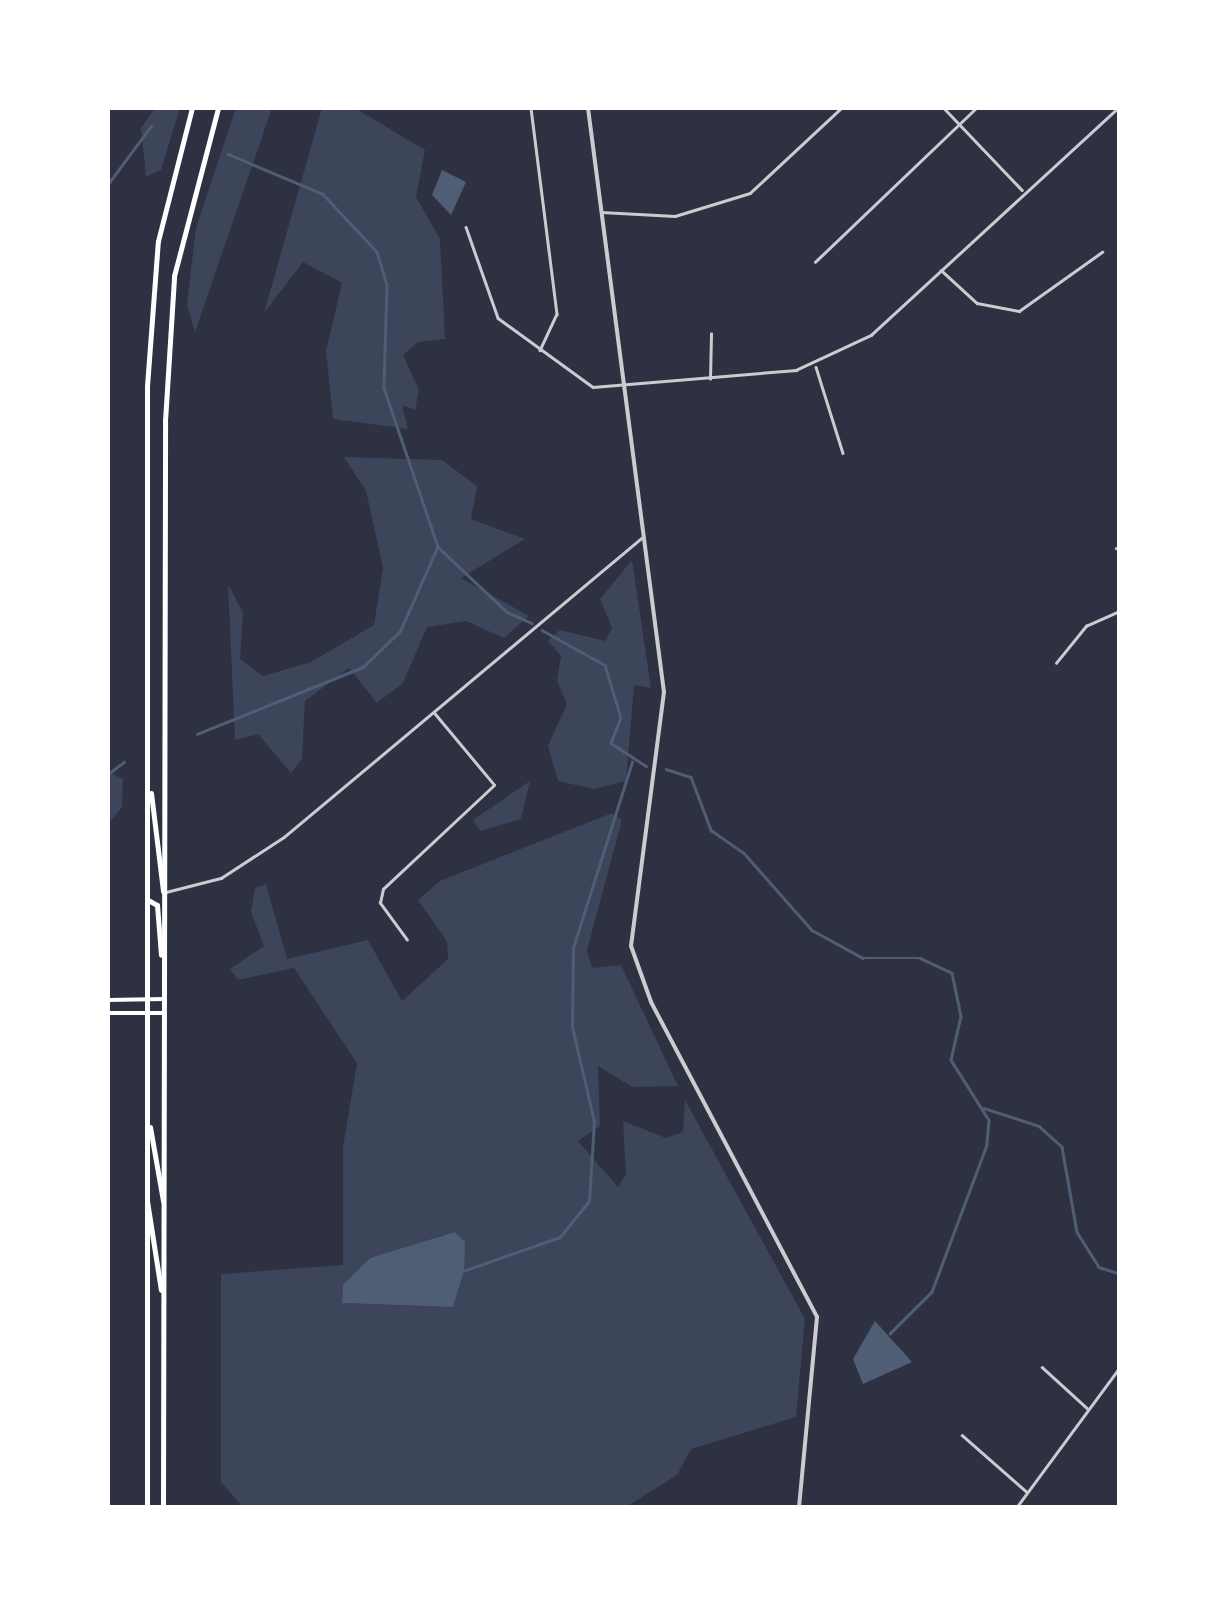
<!DOCTYPE html>
<html>
<head>
<meta charset="utf-8">
<style>
	body { margin:0 }
	#map { position:relative; width:1227px; height:1615px; overflow:hidden; background:#2d3142; font-family:"Open Sans",sans-serif }
	div>[style] { position:absolute }
	[style*='--x'] { left:calc(var(--x)*1px); top:calc(var(--y)*1px); width:calc(var(--w)*1px); rotate:calc(var(--a)*1deg) }
	.green>* { inset:0; background:#3c4559 }
	.water>* { inset:0; background:#4f5d75 }
	.stream>* { height:2.5px; margin:-1.25px; padding:0 1.25px; transform-origin:1.25px; border-radius:1.25px; background:#4f5d75 }
	.minor>* { height:2.5px; margin:-1.25px; padding:0 1.25px; transform-origin:1.25px; border-radius:1.25px; background:#caccd0 }
	.tertiary>* { height:4px; margin:-2px; padding:0 2px; transform-origin:2px; border-radius:2px; background:#caccd0 }
	.secondary>* { height:4px; margin:-2px; padding:0 2px; transform-origin:2px; border-radius:2px; background:#fff }
	.trunk>* { height:5px; margin:-2.5px; padding:0 2.5px; transform-origin:2.5px; border-radius:2.5px; background:#fff }
	span { translate:-50% -50%; white-space:nowrap; text-align:center; line-height:1.15; -webkit-text-stroke:9px #fff; paint-order:stroke }
	.frame { position:absolute; inset:0; border:110px solid #fff; pointer-events:none }
</style>
</head>
<body>
<div id="map">
	<div class="green">
		<div style="clip-path:polygon(155px 108px,180px 108px,161px 170px,146px 177px,141px 128px)"></div>
		<div style="clip-path:polygon(236px 108px,272px 108px,195px 332px,187px 304px,196px 228px)"></div>
		<div style="clip-path:polygon(322px 108px,355px 108px,425px 150px,416px 197px,440px 239px,445px 339px,418px 342px,403px 355px,419px 390px,415px 410px,402px 405px,408px 429px,333px 419px,326px 351px,342px 283px,303px 262px,264px 313px)"></div>
		<div style="clip-path:polygon(344px 457px,442px 460px,477px 486px,471px 519px,525px 539px,461px 578px,529px 616px,504px 638px,466px 621px,427px 627px,403px 683px,377px 703px,349px 668px,305px 701px,302px 759px,291px 773px,258px 734px,235px 740px,228px 584px,243px 613px,240px 659px,263px 676px,311px 662px,374px 625px,383px 568px,366px 491px)"></div>
		<div style="clip-path:polygon(632px 560px,651px 688px,634px 685px,626px 781px,594px 789px,558px 781px,548px 746px,567px 704px,557px 681px,561px 656px,548px 641px,560px 630px,605px 641px,612px 628px,600px 599px)"></div>
		<div style="clip-path:polygon(108px 772px,123px 779px,122px 807px,108px 824px)"></div>
		<div style="clip-path:polygon(530px 781px,521px 819px,480px 831px,473px 820px)"></div>
		<div style="clip-path:polygon(evenodd,612px 813px,622px 820px,587px 950px,592px 968px,621px 965px,678px 1086px,632px 1087px,598px 1066px,600px 1126px,578px 1141px,618px 1187px,626px 1174px,623px 1121px,666px 1138px,683px 1132px,685px 1100px,805px 1319px,796px 1417px,691px 1449px,677px 1475px,626px 1507px,243px 1507px,221px 1482px,221px 1274px,343px 1265px,343px 1147px,357px 1063px,294px 968px,238px 980px,230px 969px,264px 946px,251px 912px,255px 888px,266px 884px,287px 959px,368px 940px,402px 1001px,448px 959px,447px 941px,418px 900px,440px 881px,612px 813px,441px 1235px,464px 1271px,453px 1307px,342px 1303px,343px 1285px,370px 1258px,416px 1251px,441px 1235px)"></div>
	</div>
	<div class="water">
		<div style="clip-path:polygon(442px 170px,466px 182px,451px 215px,432px 195px)"></div>
		<div style="clip-path:polygon(455px 1232px,465px 1242px,464px 1271px,453px 1307px,342px 1303px,343px 1285px,370px 1258px)"></div>
		<div style="clip-path:polygon(875px 1321px,912px 1362px,863px 1384px,853px 1359px)"></div>
	</div>
	<div class="stream">
		<div style="--x:228;--y:154;--w:103;--a:22.8"></div>
		<div style="--x:323;--y:194;--w:79;--a:47"></div>
		<div style="--x:377;--y:252;--w:34;--a:73"></div>
		<div style="--x:387;--y:285;--w:103;--a:91.7"></div>
		<div style="--x:384;--y:388;--w:168;--a:71.2"></div>
		<div style="--x:438;--y:547;--w:95;--a:43.3"></div>
		<div style="--x:507;--y:612;--w:27;--a:24"></div>
		<div style="--x:108;--y:184;--w:72;--a:-53.4"></div>
		<div style="--x:542;--y:630;--w:72;--a:29.1"></div>
		<div style="--x:605;--y:665;--w:55;--a:73.2"></div>
		<div style="--x:621;--y:718;--w:27;--a:112"></div>
		<div style="--x:611;--y:743;--w:42;--a:33.3"></div>
		<div style="--x:197;--y:734;--w:179;--a:-22"></div>
		<div style="--x:363;--y:667;--w:52;--a:-44.2"></div>
		<div style="--x:400;--y:631;--w:91;--a:-66"></div>
		<div style="--x:666;--y:769;--w:26;--a:18"></div>
		<div style="--x:691;--y:777;--w:57;--a:69.3"></div>
		<div style="--x:711;--y:830;--w:40;--a:34.9"></div>
		<div style="--x:744;--y:853;--w:103;--a:48.6"></div>
		<div style="--x:812;--y:930;--w:58;--a:28.8"></div>
		<div style="--x:863;--y:958;--w:57;--a:0"></div>
		<div style="--x:920;--y:958;--w:35;--a:25"></div>
		<div style="--x:952;--y:973;--w:44;--a:78.2"></div>
		<div style="--x:961;--y:1016;--w:45;--a:102.8"></div>
		<div style="--x:951;--y:1060;--w:71;--a:57.7"></div>
		<div style="--x:989;--y:1120;--w:25;--a:95"></div>
		<div style="--x:987;--y:1145;--w:157;--a:110.5"></div>
		<div style="--x:932;--y:1292;--w:59;--a:135"></div>
		<div style="--x:108;--y:774;--w:20;--a:-37"></div>
		<div style="--x:984;--y:1108;--w:58;--a:18.1"></div>
		<div style="--x:1039;--y:1126;--w:31;--a:42"></div>
		<div style="--x:1062;--y:1147;--w:86;--a:80"></div>
		<div style="--x:1077;--y:1232;--w:41;--a:57.8"></div>
		<div style="--x:1099;--y:1267;--w:22;--a:18"></div>
		<div style="--x:463;--y:1271;--w:103;--a:-19.3"></div>
		<div style="--x:560;--y:1237;--w:46;--a:-51.1"></div>
		<div style="--x:589;--y:1201;--w:79;--a:-86.4"></div>
		<div style="--x:594;--y:1122;--w:98;--a:-103"></div>
		<div style="--x:572;--y:1027;--w:79;--a:-89.3"></div>
		<div style="--x:573;--y:948;--w:195;--a:-72.4"></div>
	</div>
	<div class="minor">
		<div style="--x:531;--y:108;--w:208;--a:82.8"></div>
		<div style="--x:557;--y:314;--w:40;--a:115"></div>
		<div style="--x:944;--y:108;--w:113;--a:46.4"></div>
		<div style="--x:601;--y:212;--w:74;--a:3.1"></div>
		<div style="--x:675;--y:216;--w:78;--a:-17"></div>
		<div style="--x:750;--y:193;--w:125;--a:-43"></div>
		<div style="--x:466;--y:227;--w:96;--a:70.6"></div>
		<div style="--x:498;--y:318;--w:117;--a:36"></div>
		<div style="--x:593;--y:387;--w:204;--a:-4.8"></div>
		<div style="--x:796;--y:370;--w:83;--a:-25"></div>
		<div style="--x:871;--y:335;--w:335;--a:-42.6"></div>
		<div style="--x:815;--y:262;--w:223;--a:-43.7"></div>
		<div style="--x:941;--y:270;--w:49;--a:42.5"></div>
		<div style="--x:977;--y:303;--w:43;--a:10.8"></div>
		<div style="--x:1019;--y:311;--w:102;--a:-35.4"></div>
		<div style="--x:816;--y:367;--w:90;--a:72.6"></div>
		<div style="--x:710;--y:379;--w:45;--a:-88.7"></div>
		<div style="--x:1116;--y:548;--w:4;--a:27"></div>
		<div style="--x:1056;--y:663;--w:48;--a:-51"></div>
		<div style="--x:1086;--y:626;--w:37;--a:-24"></div>
		<div style="--x:166;--y:892;--w:57;--a:-14.3"></div>
		<div style="--x:221;--y:878;--w:75;--a:-33.1"></div>
		<div style="--x:284;--y:837;--w:466;--a:-39.9"></div>
		<div style="--x:407;--y:940;--w:46;--a:-126.1"></div>
		<div style="--x:380;--y:903;--w:14;--a:-78"></div>
		<div style="--x:383;--y:889;--w:152;--a:-43.1"></div>
		<div style="--x:494;--y:785;--w:94;--a:-129.8"></div>
		<div style="--x:1042;--y:1367;--w:61;--a:42.3"></div>
		<div style="--x:962;--y:1435;--w:85;--a:41.2"></div>
		<div style="--x:1016;--y:1508;--w:175;--a:-53.6"></div>
	</div>
	<div class="tertiary">
		<div style="--x:588;--y:108;--w:589;--a:82.59"></div>
		<div style="--x:664;--y:692;--w:256;--a:97.4"></div>
		<div style="--x:631;--y:946;--w:59;--a:70.3"></div>
		<div style="--x:651;--y:1002;--w:356;--a:62.2"></div>
		<div style="--x:817;--y:1317;--w:192;--a:95.4"></div>
	</div>
	<div class="secondary">
		<div style="--x:108;--y:1000;--w:56;--a:-1"></div>
		<div style="--x:108;--y:1013;--w:55;--a:0"></div>
	</div>
	<div class="trunk">
		<div style="--x:151;--y:793;--w:99;--a:83"></div>
		<div style="--x:148;--y:900;--w:10;--a:29"></div>
		<div style="--x:157;--y:905;--w:50;--a:85.4"></div>
		<div style="--x:150;--y:1127;--w:75;--a:80"></div>
		<div style="--x:147;--y:1201;--w:90;--a:81.1"></div>
		<div style="--x:147;--y:1508;--w:1122;--a:-90"></div>
		<div style="--x:147;--y:386;--w:145;--a:-85.7"></div>
		<div style="--x:158;--y:241;--w:137;--a:-75.7"></div>
		<div style="--x:163;--y:1508;--w:1087;--a:-89.89"></div>
		<div style="--x:165;--y:421;--w:145;--a:-86.4"></div>
		<div style="--x:174;--y:276;--w:174;--a:-75.3"></div>
	</div>
	<div class="frame"></div>
</div>
</body>
</html>
